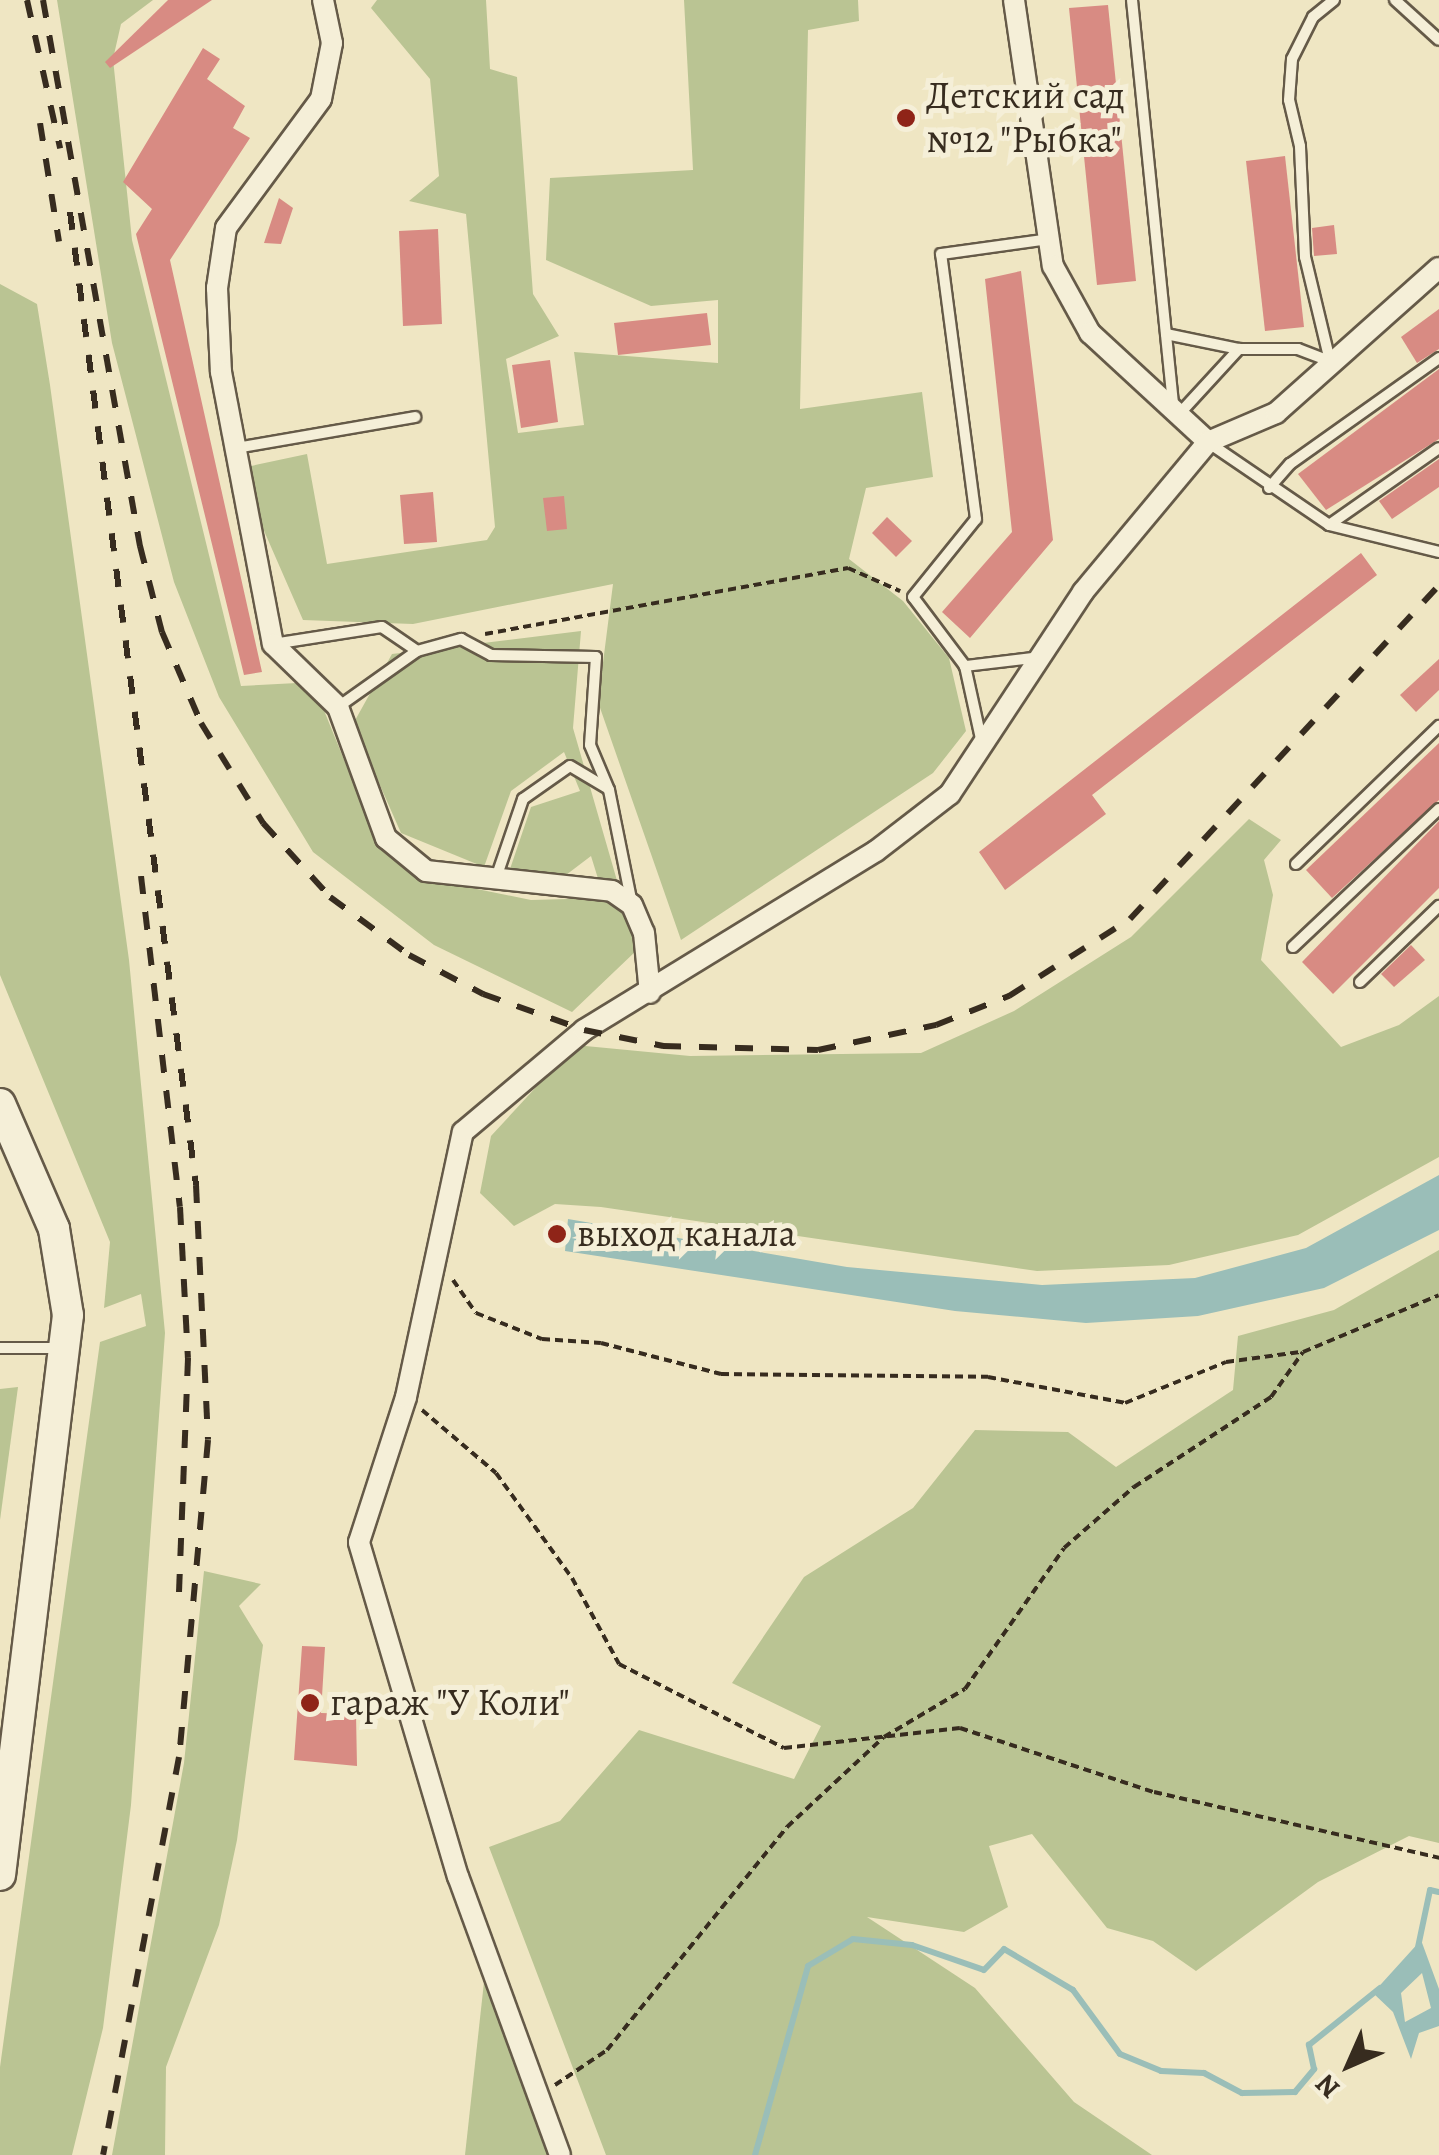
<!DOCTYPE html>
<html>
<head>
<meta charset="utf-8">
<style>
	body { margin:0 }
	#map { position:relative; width:1439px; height:2155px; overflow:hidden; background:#efe6c3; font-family:Alegreya,serif }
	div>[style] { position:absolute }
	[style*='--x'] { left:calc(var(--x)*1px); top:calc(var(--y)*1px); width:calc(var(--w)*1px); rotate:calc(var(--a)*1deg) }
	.green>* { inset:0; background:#bac493 }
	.water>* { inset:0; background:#9abeb8 }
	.stream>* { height:6px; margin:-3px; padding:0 3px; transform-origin:3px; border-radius:3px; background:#9abeb8 }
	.building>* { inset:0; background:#d88b83 }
	.path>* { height:4px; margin-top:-2px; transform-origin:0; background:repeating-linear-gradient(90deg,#372c1f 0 8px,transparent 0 13px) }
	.roads { filter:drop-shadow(2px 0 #655a48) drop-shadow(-2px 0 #655a48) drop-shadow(0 2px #655a48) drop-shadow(0 -2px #655a48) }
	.lane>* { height:10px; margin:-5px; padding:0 5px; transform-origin:5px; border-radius:5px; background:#f5efd8 }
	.street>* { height:20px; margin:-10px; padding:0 10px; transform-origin:10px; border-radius:10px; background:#f5efd8 }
	.secondary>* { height:30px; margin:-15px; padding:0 15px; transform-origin:15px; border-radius:15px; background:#f5efd8 }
	.rail>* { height:6px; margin-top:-3px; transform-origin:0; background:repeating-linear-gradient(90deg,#372c1f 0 18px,transparent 0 36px) }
	.dots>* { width:28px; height:28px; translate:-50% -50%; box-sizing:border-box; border:5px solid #f5efd8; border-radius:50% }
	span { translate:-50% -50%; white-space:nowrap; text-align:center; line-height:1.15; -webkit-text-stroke:10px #f5efd8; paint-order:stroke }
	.poi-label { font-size:38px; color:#372c1f }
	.left { translate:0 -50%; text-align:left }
	.north { position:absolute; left:1299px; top:2015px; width:100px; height:100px; -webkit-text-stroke:8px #f5efd8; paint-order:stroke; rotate:225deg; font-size:28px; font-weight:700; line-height:40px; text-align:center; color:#372c1f }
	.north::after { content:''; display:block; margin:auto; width:35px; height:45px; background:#372c1f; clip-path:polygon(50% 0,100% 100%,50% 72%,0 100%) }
</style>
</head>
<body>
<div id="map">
	<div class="green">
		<div style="clip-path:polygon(57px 0,153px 0,121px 24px,113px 59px,132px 240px,241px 686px,297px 683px,321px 703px,377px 841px,423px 878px,531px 900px,604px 898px,591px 856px,562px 878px,510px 869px,531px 807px,580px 791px,564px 752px,511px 791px,484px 867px,401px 833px,353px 724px,392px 654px,581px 631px,573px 728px,637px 950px,572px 1012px,434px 945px,313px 852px,219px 697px,174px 582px,112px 343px)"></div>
		<div style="clip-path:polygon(377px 0,486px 0,490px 69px,517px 77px,533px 294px,559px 336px,506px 359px,518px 433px,584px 425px,574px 352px,718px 363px,718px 300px,651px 306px,546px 260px,550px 178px,693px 170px,684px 0,858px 0,859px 21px,808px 30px,800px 409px,922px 392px,933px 477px,866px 488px,849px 559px,903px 601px,949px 658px,966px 731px,933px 773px,681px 940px,598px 702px,613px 584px,413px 624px,303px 620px,237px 469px,307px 454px,327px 564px,487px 540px,495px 527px,466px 214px,409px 201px,439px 176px,430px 79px,371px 8px)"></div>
		<div style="clip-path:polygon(0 284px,37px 304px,50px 385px,129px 960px,165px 1333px,131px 1805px,103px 2028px,72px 2155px,0 2155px,0 2067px,100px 1342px,146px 1326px,141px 1294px,104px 1308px,110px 1242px,0 975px)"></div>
		<div style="clip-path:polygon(1249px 819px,1281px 840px,1264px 860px,1273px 895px,1261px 960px,1341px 1047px,1399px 1025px,1439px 996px,1439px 1157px,1298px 1235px,1169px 1265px,1037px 1271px,601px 1207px,555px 1204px,514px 1226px,480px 1193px,491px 1136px,575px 1045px,690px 1056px,921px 1053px,1014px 1011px,1131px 937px)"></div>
		<div style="clip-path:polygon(1439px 1250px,1439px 1843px,1409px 1836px,1318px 1882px,1196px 1971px,1153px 1941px,1107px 1928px,1032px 1834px,989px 1846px,1008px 1907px,964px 1932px,867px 1917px,975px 1988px,1074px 2102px,1152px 2155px,606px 2155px,489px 1847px,560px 1821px,639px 1730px,794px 1779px,821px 1726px,732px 1683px,804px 1577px,913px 1508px,975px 1430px,1068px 1432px,1116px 1467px,1233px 1390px,1238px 1336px,1334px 1310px)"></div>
		<div style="clip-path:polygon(18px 1387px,0 1520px,0 1389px)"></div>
		<div style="clip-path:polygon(204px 1571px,261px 1584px,239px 1606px,263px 1645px,237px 1840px,219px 1925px,166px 2067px,165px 2155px,112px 2155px,184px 1763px)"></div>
		<div style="clip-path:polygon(490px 1980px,551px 2155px,465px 2155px,484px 1982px)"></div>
	</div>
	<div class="water">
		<div style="clip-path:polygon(1439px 1175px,1439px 1230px,1324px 1288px,1198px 1316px,1086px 1323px,955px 1311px,565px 1251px,568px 1219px,847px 1267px,1042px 1285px,1195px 1278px,1306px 1248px)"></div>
		<div style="clip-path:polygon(evenodd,1421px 1940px,1439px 1989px,1439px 2026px,1419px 2033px,1411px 2059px,1393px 2012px,1373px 1993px,1421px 1940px,1422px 1973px,1431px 2008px,1405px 2022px,1401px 1993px,1422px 1973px)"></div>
	</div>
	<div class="stream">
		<div style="--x:1418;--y:1947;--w:58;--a:-78.1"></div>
		<div style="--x:1430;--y:1890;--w:9;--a:13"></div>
		<div style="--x:755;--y:2155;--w:196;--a:-74.3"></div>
		<div style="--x:808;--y:1966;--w:52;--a:-31"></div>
		<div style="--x:853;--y:1939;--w:59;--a:5.8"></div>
		<div style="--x:912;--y:1945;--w:76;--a:19.1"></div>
		<div style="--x:984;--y:1970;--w:29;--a:-46"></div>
		<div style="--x:1004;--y:1949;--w:80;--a:30.7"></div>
		<div style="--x:1073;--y:1990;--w:79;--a:53.7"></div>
		<div style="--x:1120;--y:2054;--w:44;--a:22.5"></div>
		<div style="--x:1161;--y:2071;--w:43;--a:2.7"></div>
		<div style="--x:1204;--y:2073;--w:43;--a:27.8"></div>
		<div style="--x:1242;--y:2093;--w:53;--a:-1.1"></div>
		<div style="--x:1295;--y:2092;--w:30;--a:-50"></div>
		<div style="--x:1314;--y:2069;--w:25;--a:-102"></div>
		<div style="--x:1309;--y:2045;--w:91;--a:-38.8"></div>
	</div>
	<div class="building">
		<div style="clip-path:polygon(168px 0,212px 0,110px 68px,105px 62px)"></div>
		<div style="clip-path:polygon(1108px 5px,1136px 281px,1097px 285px,1069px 8px)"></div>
		<div style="clip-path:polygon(203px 48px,220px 59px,207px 79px,245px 106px,233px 128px,250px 138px,170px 260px,262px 672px,244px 675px,136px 234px,152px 209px,123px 182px)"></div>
		<div style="clip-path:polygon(1285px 156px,1304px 327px,1265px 331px,1246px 161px)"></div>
		<div style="clip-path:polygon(279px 198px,293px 208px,281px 244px,264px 243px)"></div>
		<div style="clip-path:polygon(1334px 225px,1337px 254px,1314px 256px,1312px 228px)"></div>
		<div style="clip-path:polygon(438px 229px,442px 324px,403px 326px,399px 231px)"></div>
		<div style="clip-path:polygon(1021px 271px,1053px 540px,970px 638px,942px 612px,1012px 532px,985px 279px)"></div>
		<div style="clip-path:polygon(1439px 309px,1439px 349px,1417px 363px,1401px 337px)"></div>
		<div style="clip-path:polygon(707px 313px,711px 345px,618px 355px,614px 323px)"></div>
		<div style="clip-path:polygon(550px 360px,558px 422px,521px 428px,512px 365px)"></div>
		<div style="clip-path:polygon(1439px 369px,1439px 439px,1326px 510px,1298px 474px)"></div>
		<div style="clip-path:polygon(1439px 459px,1439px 487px,1392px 519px,1379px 501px)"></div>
		<div style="clip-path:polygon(433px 492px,437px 542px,404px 544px,400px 495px)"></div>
		<div style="clip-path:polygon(564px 496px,567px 529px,547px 531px,543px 498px)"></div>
		<div style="clip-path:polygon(887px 517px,912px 541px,896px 557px,872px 533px)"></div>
		<div style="clip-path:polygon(1361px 553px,1377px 575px,1092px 795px,1106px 814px,1005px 890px,979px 852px)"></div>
		<div style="clip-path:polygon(1439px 659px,1439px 690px,1416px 712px,1400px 695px)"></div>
		<div style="clip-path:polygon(1439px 743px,1439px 800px,1332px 898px,1306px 870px)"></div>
		<div style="clip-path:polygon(1439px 821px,1439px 888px,1333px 994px,1302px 962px)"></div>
		<div style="clip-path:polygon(1411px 945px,1425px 960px,1394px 987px,1381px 974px)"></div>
		<div style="clip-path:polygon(302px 1646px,325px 1647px,321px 1713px,356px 1714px,357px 1766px,294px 1760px)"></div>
	</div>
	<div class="path">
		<div style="--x:485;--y:634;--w:369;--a:-10.3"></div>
		<div style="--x:848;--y:568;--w:57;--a:23.9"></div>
		<div style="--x:453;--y:1280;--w:40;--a:55.1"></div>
		<div style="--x:476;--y:1313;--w:71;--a:21.5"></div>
		<div style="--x:542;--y:1339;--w:59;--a:3.9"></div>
		<div style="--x:601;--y:1343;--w:124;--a:14.5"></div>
		<div style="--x:721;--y:1374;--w:267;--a:0.6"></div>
		<div style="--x:988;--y:1377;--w:139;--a:10.7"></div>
		<div style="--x:1125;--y:1403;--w:109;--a:-22.1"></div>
		<div style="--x:1226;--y:1362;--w:75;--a:-7.7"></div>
		<div style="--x:422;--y:1410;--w:97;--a:40.4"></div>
		<div style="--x:496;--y:1473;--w:130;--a:54.1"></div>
		<div style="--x:572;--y:1578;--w:98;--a:61.3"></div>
		<div style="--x:619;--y:1664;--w:185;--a:27"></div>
		<div style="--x:784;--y:1748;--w:177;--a:-6.5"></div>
		<div style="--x:960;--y:1728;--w:204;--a:18.3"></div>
		<div style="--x:1154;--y:1792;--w:293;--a:13"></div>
		<div style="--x:555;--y:2085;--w:63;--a:-33.9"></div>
		<div style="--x:607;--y:2050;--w:287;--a:-51.1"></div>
		<div style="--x:787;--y:1827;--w:132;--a:-42.9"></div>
		<div style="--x:884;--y:1737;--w:94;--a:-30.7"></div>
		<div style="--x:965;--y:1689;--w:172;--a:-54.9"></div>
		<div style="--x:1064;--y:1548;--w:93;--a:-41.1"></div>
		<div style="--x:1134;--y:1487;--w:164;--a:-33.3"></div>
		<div style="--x:1271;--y:1397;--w:55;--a:-54.6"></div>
		<div style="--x:1303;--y:1352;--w:147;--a:-22.7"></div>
	</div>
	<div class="roads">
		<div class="lane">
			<div style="--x:1132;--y:0;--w:406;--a:84.2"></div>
			<div style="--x:1395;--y:0;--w:59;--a:42.3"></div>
			<div style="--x:1166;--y:334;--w:75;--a:11.6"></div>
			<div style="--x:1239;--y:349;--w:59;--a:0"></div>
			<div style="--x:1298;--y:349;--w:34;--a:21"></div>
			<div style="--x:1330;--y:361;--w:107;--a:-103.5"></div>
			<div style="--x:1305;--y:257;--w:111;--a:-92.6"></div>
			<div style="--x:1300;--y:146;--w:47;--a:-103.4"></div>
			<div style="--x:1289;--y:100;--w:41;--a:-85.8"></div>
			<div style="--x:1292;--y:59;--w:47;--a:-63.4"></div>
			<div style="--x:1313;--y:17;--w:27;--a:-39"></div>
			<div style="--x:1181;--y:412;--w:86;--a:-47.4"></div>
			<div style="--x:1209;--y:443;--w:145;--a:34.3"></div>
			<div style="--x:1329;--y:525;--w:113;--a:13.8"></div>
			<div style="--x:236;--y:448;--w:182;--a:-9.8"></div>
			<div style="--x:1269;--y:488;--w:32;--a:-49"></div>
			<div style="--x:1290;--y:464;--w:183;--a:-35.4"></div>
			<div style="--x:1329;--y:525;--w:134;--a:-35"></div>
			<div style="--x:273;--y:644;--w:110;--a:-8.9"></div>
			<div style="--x:382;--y:627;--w:42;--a:34.4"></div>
			<div style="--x:1041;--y:657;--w:77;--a:173.2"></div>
			<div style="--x:965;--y:666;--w:86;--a:-127"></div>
			<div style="--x:913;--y:597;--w:100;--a:-51.1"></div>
			<div style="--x:976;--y:519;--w:267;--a:-97.5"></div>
			<div style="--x:941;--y:254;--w:109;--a:-7.9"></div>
			<div style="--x:965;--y:666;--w:79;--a:77.6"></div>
			<div style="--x:338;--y:707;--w:97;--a:-35.3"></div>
			<div style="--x:417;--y:651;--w:46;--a:-15.3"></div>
			<div style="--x:461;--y:639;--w:34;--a:28"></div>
			<div style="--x:491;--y:655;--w:105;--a:1.1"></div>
			<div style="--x:596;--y:657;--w:88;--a:93.9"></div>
			<div style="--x:590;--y:745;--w:49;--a:67.1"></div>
			<div style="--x:609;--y:790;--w:116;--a:78.6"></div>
			<div style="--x:1296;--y:864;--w:199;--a:-44"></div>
			<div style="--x:495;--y:881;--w:87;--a:-71.1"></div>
			<div style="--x:523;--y:799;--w:57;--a:-35.1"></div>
			<div style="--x:570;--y:766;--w:43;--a:30.7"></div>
			<div style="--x:1293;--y:947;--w:201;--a:-43.4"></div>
			<div style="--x:1360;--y:982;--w:110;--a:-43.9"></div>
			<div style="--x:0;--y:1348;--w:59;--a:0"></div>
		</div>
		<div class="street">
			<div style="--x:323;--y:0;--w:44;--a:78.2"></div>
			<div style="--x:332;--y:43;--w:57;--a:101.1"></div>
			<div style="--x:321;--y:99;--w:160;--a:126.4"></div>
			<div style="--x:226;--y:228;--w:61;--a:98.5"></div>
			<div style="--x:217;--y:288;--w:84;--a:87.3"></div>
			<div style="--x:221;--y:372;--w:277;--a:79.2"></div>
			<div style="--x:273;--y:644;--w:91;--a:44.1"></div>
			<div style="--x:338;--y:707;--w:140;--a:69.9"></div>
			<div style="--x:386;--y:838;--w:52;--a:39.5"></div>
			<div style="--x:426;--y:871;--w:187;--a:6.1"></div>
			<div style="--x:612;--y:891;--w:24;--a:35"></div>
			<div style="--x:632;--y:905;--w:30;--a:67"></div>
			<div style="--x:644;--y:933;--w:60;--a:84.3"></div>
			<div style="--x:1014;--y:0;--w:269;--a:81.7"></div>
			<div style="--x:1053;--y:266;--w:77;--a:61.1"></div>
			<div style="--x:1090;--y:333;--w:161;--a:42.7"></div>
			<div style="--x:560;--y:2155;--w:296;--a:-110.1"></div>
			<div style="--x:458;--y:1877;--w:349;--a:-106.5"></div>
			<div style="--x:359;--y:1542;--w:152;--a:-72"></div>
			<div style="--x:406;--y:1397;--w:271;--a:-77.9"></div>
			<div style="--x:463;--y:1132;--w:158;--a:-40.1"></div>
			<div style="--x:584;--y:1030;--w:342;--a:-31.5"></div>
			<div style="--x:876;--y:851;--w:93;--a:-37.6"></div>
			<div style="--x:950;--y:794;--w:242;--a:-56.6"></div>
			<div style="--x:1083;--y:592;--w:195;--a:-50.2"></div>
			<div style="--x:1208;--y:442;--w:74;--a:-23.1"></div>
			<div style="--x:1276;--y:413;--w:218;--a:-41.7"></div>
		</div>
		<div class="secondary">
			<div style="--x:0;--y:1104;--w:136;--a:66.6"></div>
			<div style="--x:54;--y:1229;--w:87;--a:80.8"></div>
			<div style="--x:68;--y:1315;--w:564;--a:96.92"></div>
		</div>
	</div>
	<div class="rail">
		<div style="--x:27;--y:0;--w:152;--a:77.4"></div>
		<div style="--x:43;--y:0;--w:555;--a:79.93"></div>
		<div style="--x:140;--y:546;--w:89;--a:75.7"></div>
		<div style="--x:162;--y:632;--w:99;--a:66.8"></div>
		<div style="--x:201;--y:723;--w:118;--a:58.2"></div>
		<div style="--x:263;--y:823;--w:100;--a:47.8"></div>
		<div style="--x:330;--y:897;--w:98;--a:36.3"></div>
		<div style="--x:409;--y:955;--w:84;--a:27.8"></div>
		<div style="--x:483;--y:994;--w:107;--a:19.6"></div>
		<div style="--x:584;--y:1030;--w:81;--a:11.4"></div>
		<div style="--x:663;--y:1046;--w:155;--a:1.5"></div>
		<div style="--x:818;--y:1050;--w:121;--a:-12"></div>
		<div style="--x:936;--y:1025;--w:79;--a:-21.7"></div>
		<div style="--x:1009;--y:996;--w:143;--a:-32.5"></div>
		<div style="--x:1130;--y:919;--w:455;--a:-47.2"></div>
		<div style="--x:40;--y:123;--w:120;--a:80.9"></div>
		<div style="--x:70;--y:212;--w:981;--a:82.62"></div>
		<div style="--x:196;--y:1185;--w:255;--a:87.3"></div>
		<div style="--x:208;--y:1440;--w:318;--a:95.2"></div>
		<div style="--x:179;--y:1757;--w:405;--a:100.8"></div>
		<div style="--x:141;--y:876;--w:333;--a:83.3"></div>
		<div style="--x:180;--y:1207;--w:151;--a:87"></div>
		<div style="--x:188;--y:1358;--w:235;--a:92.2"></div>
	</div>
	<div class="dots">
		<div style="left:906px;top:118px;background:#8f2418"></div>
		<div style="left:557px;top:1234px;background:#8f2418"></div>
		<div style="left:310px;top:1703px;background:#8f2418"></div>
	</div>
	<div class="poi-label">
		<span class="left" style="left:926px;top:118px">Детский сад<br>№12 "Рыбка"</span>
		<span class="left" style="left:577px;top:1234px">выход канала</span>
		<span class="left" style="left:330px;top:1703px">гараж "У Коли"</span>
	</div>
	<div class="north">N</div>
</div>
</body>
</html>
